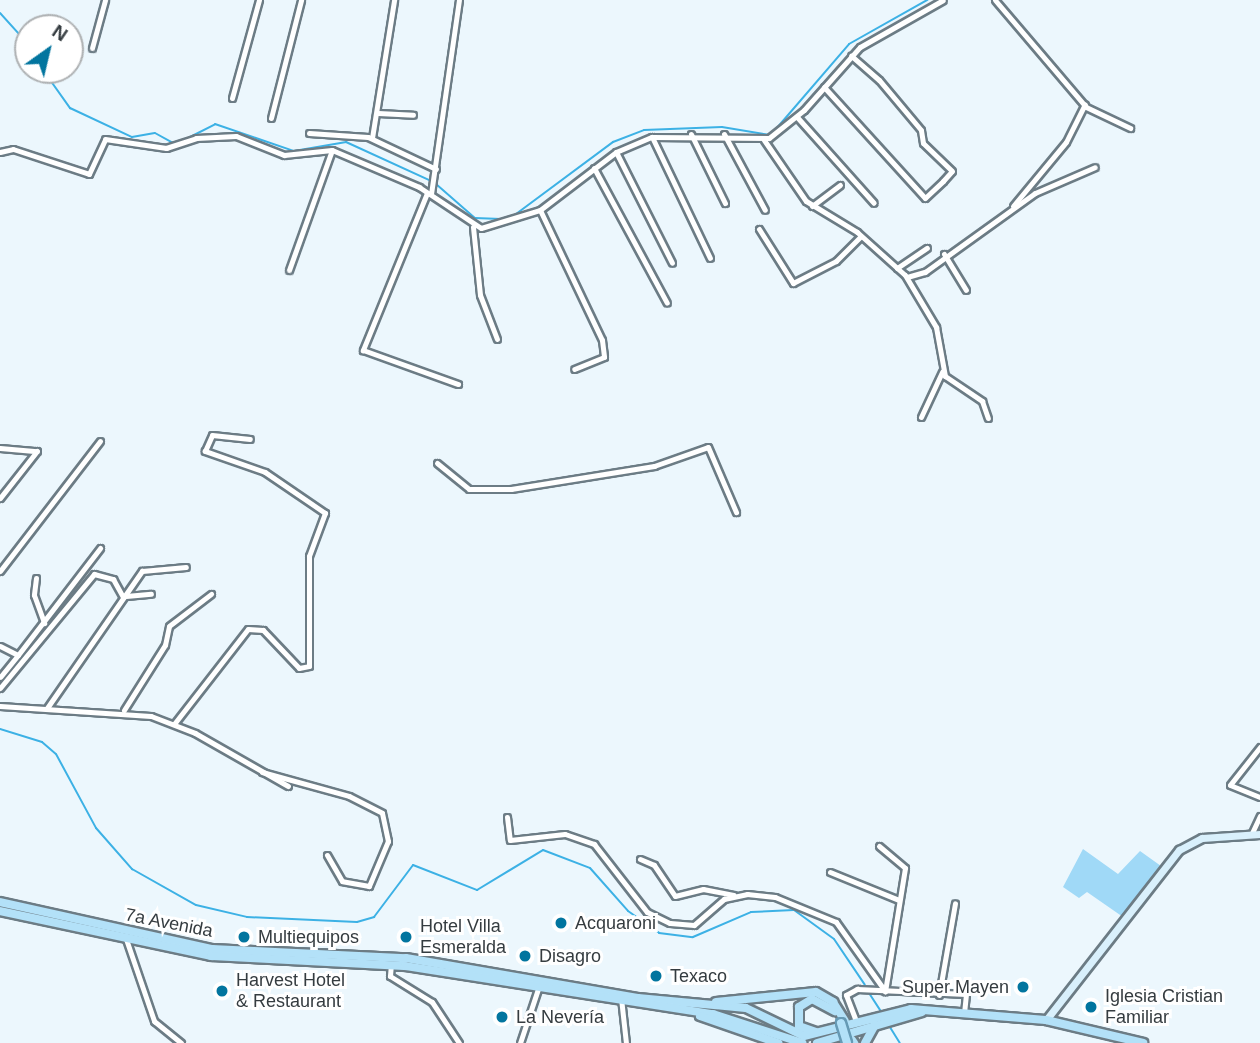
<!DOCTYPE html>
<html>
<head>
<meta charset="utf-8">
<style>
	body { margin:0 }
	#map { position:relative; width:1260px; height:1043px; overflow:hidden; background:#ecf7fd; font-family:Helvetica,sans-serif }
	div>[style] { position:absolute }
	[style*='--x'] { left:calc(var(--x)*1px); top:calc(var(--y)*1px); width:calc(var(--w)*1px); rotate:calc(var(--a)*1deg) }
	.green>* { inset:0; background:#a0d9f7 }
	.stream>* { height:2px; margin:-1px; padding:0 1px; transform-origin:1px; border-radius:1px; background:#3cb1e5 }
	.roads { filter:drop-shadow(2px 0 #6c7c85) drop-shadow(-2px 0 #6c7c85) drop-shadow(0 2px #6c7c85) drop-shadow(0 -2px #6c7c85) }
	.street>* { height:5px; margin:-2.5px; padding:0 2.5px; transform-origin:2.5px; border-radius:2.5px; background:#fff }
	.secondary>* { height:7px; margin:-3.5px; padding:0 3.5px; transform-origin:3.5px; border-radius:3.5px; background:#d9f0fc }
	.primary>* { height:8px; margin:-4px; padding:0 4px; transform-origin:4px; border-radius:4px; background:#b3e1f8 }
	.bridges { filter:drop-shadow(2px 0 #669ab5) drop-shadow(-2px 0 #669ab5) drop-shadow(0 2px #669ab5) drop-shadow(0 -2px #669ab5) }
	.primary-bridge>* { height:8px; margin:-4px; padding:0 4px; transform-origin:4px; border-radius:4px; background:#b3e1f8 }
	.dots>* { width:19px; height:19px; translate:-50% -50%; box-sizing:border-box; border:4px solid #fff; border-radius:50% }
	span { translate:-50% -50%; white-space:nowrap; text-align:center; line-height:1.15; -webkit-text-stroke:6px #fff; paint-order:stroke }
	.street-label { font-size:18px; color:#353c40 }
	.poi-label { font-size:18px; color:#353c40 }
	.left { translate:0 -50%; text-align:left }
	.right { translate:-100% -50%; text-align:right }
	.north { position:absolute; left:14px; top:14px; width:70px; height:70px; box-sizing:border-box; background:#fff; border:2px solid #aeb1b3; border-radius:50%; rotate:34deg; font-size:19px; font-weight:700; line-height:28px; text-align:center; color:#353c40 }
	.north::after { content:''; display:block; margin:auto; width:24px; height:32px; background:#02759f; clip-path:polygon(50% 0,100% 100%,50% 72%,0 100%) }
</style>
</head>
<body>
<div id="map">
	<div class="green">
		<div style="clip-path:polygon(1083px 849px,1118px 874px,1140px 851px,1161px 866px,1123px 917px,1087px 892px,1079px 898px,1063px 887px)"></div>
	</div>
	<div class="stream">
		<div style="--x:0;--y:13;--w:42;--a:47.9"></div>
		<div style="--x:43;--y:70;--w:47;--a:54.6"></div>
		<div style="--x:70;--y:108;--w:68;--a:25.1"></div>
		<div style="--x:132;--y:137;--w:23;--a:-10"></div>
		<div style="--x:155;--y:133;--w:21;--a:29"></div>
		<div style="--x:776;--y:129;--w:112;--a:-49.3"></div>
		<div style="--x:849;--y:44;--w:90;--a:-29.4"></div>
		<div style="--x:190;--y:137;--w:28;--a:-27"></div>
		<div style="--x:215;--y:124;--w:83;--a:18.9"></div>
		<div style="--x:294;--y:151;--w:53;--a:-9.8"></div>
		<div style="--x:346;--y:142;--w:94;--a:24.6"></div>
		<div style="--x:436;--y:184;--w:52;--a:41.1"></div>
		<div style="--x:475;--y:218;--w:26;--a:2"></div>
		<div style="--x:516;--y:214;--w:121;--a:-36.6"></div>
		<div style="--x:613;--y:142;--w:33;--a:-21"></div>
		<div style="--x:644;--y:130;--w:78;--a:-2.2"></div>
		<div style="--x:722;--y:127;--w:49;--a:9.5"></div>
		<div style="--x:0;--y:729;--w:44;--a:17.2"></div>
		<div style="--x:42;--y:742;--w:18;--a:41"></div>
		<div style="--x:56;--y:754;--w:84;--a:61.6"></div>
		<div style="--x:96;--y:828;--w:55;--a:48.7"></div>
		<div style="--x:132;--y:869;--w:73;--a:29.4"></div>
		<div style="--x:196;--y:905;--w:52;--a:13.2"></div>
		<div style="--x:247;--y:917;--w:110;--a:2.6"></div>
		<div style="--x:357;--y:922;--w:18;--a:-16"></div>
		<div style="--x:374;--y:917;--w:65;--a:-53.1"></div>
		<div style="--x:413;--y:865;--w:69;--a:21.3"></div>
		<div style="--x:477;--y:890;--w:77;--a:-31.2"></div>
		<div style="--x:543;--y:850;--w:50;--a:21"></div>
		<div style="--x:590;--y:868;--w:57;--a:48.5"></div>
		<div style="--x:628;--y:911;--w:38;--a:35"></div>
		<div style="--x:659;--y:933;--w:34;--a:7"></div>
		<div style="--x:693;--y:937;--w:63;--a:-23.3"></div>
		<div style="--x:751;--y:912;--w:43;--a:-2.7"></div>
		<div style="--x:794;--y:910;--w:49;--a:35.9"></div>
		<div style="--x:834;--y:939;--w:55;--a:56"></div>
		<div style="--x:869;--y:993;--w:24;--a:57"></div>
		<div style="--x:888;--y:1024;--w:22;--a:58"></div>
	</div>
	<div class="roads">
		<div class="street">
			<div style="--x:995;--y:0;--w:140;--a:49.6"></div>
			<div style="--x:1086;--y:107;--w:49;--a:25.5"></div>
			<div style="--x:92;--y:48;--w:50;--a:-74.8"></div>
			<div style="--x:824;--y:87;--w:150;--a:47.7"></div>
			<div style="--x:925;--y:198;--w:25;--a:-43"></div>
			<div style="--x:943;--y:181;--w:13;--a:-48"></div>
			<div style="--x:952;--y:171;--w:40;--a:-136"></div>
			<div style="--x:923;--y:143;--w:13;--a:-99"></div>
			<div style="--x:921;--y:130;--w:65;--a:-130"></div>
			<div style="--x:879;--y:80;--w:37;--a:-139"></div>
			<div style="--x:232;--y:98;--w:102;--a:-74.6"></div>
			<div style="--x:378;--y:113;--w:35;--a:3"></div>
			<div style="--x:797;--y:117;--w:115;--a:48.2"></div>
			<div style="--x:271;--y:118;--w:122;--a:-75.7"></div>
			<div style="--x:309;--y:133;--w:59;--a:3.9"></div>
			<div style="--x:368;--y:137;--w:75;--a:25.2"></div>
			<div style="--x:691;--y:134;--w:77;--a:63.8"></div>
			<div style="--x:724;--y:134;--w:86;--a:61.7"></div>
			<div style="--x:652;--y:137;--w:134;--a:64.4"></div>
			<div style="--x:372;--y:138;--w:140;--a:-80.9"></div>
			<div style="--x:764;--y:140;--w:74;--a:55.5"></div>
			<div style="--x:806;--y:201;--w:60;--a:31.3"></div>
			<div style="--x:857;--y:232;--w:64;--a:41.9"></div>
			<div style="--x:905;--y:275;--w:61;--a:59.2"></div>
			<div style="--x:936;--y:327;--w:50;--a:79.6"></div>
			<div style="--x:945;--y:376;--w:45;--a:34"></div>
			<div style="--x:982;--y:401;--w:18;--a:71"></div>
			<div style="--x:0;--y:152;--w:13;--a:-13"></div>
			<div style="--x:13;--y:149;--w:80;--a:18.2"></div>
			<div style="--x:89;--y:174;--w:38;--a:-65"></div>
			<div style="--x:105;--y:139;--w:62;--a:8.4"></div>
			<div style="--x:166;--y:148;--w:32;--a:-18"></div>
			<div style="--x:196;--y:138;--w:40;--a:-2.9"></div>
			<div style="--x:236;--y:136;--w:52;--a:21.6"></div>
			<div style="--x:284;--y:155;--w:48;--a:-5.9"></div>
			<div style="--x:332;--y:150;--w:95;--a:23"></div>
			<div style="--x:419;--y:187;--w:74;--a:33.5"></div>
			<div style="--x:481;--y:228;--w:62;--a:-17"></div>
			<div style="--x:540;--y:210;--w:96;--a:-37.3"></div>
			<div style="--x:616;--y:152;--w:39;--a:-23"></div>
			<div style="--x:652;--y:137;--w:117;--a:0.5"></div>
			<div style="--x:769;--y:138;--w:45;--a:-38.7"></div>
			<div style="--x:804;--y:110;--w:84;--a:-48.4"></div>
			<div style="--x:860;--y:47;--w:95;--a:-29.5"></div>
			<div style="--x:616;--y:152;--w:124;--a:63.2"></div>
			<div style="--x:594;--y:168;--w:153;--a:61.6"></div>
			<div style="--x:427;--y:193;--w:170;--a:112.2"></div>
			<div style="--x:363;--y:350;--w:101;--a:19.7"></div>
			<div style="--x:431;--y:194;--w:196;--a:-81.8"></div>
			<div style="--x:812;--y:206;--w:35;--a:-37"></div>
			<div style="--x:1013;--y:206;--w:83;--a:-50.4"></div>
			<div style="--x:1066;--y:142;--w:42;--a:-63.4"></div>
			<div style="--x:540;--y:210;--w:144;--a:64.5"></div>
			<div style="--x:602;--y:340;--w:17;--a:83"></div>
			<div style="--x:604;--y:357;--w:32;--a:158"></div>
			<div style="--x:473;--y:227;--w:68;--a:84.1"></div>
			<div style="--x:480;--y:295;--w:47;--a:68.9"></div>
			<div style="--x:759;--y:229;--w:64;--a:57.8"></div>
			<div style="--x:793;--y:283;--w:48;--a:-27.1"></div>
			<div style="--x:836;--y:261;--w:35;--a:-45"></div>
			<div style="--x:944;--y:254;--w:42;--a:58.6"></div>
			<div style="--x:897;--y:268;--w:36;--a:-34"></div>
			<div style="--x:289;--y:270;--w:127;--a:-70.3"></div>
			<div style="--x:907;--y:277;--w:19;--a:-16"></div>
			<div style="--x:925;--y:272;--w:135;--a:-35.7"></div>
			<div style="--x:1035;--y:193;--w:65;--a:-23.4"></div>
			<div style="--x:921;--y:417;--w:50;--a:-65"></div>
			<div style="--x:0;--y:448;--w:37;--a:5"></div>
			<div style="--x:37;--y:451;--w:60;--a:128.2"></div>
			<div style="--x:437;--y:463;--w:41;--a:39.1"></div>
			<div style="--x:469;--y:489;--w:42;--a:0"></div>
			<div style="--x:511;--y:489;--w:145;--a:-9.1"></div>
			<div style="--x:654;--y:466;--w:57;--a:-19.4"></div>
			<div style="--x:708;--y:447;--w:71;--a:66.7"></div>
			<div style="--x:0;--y:571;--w:164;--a:-52.4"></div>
			<div style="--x:36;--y:578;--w:17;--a:97"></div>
			<div style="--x:34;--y:595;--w:30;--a:70"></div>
			<div style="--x:126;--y:596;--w:25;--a:-5"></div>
			<div style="--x:0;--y:646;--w:20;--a:27"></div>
			<div style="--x:18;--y:655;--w:28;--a:129"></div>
			<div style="--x:18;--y:655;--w:135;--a:-52.5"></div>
			<div style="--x:0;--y:688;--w:148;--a:-50.5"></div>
			<div style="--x:94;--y:574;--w:20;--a:15"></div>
			<div style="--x:113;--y:579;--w:21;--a:61"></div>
			<div style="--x:0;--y:706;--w:151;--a:3.8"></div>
			<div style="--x:151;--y:716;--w:47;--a:21.1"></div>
			<div style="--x:195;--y:733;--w:107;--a:29.7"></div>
			<div style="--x:47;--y:708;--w:167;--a:-55.3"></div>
			<div style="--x:142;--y:571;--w:44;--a:-5.2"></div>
			<div style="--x:124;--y:710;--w:77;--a:-57.8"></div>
			<div style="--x:165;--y:645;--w:19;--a:-78"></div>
			<div style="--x:169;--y:626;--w:53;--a:-37.3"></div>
			<div style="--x:174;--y:724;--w:120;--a:-52.1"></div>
			<div style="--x:248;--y:629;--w:15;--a:4"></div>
			<div style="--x:263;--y:630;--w:52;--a:46.5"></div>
			<div style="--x:299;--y:668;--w:10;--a:-11"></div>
			<div style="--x:309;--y:666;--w:110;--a:-90"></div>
			<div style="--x:309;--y:556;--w:46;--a:-69.6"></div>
			<div style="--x:325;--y:513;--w:73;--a:-145.7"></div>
			<div style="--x:265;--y:472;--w:64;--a:-160.7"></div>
			<div style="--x:205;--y:451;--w:17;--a:-66"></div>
			<div style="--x:212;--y:435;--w:38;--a:6"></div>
			<div style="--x:1260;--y:747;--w:48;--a:128.3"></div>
			<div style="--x:1230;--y:785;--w:32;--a:22"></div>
			<div style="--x:262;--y:772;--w:90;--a:15.4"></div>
			<div style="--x:349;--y:796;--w:37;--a:27"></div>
			<div style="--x:382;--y:813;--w:29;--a:78"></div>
			<div style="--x:388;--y:841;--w:49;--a:112.9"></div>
			<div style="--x:369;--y:886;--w:27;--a:-170"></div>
			<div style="--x:342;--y:881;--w:30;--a:-120"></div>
			<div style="--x:507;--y:817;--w:23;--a:83"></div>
			<div style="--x:510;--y:840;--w:55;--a:-6.2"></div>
			<div style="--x:565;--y:834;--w:31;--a:19"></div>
			<div style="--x:594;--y:844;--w:86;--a:52.1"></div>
			<div style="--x:647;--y:912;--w:25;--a:26"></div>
			<div style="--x:670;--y:923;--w:24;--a:5"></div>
			<div style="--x:694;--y:925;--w:40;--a:-41"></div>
			<div style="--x:724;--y:899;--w:24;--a:-12"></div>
			<div style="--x:747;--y:894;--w:28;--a:6"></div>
			<div style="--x:775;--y:897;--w:66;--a:22.3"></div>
			<div style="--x:836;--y:922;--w:85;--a:54.6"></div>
			<div style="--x:1251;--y:835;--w:21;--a:-65"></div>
			<div style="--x:879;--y:846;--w:34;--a:40"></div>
			<div style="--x:905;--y:868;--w:125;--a:99.2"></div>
			<div style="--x:640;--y:859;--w:15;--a:23"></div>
			<div style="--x:654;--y:865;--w:37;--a:56"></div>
			<div style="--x:675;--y:896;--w:29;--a:-14"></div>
			<div style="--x:703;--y:889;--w:31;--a:11"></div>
			<div style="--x:830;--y:872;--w:74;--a:22.1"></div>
			<div style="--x:126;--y:939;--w:87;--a:71.1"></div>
			<div style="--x:154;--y:1021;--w:35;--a:39"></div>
			<div style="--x:391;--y:964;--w:12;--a:95"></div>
			<div style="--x:390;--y:976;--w:49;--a:31.8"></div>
			<div style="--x:432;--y:1002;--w:49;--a:56.6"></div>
			<div style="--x:939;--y:995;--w:93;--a:-80.1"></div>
			<div style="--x:621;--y:998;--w:45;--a:83.7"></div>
			<div style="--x:856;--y:1021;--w:28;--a:-111"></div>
			<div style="--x:846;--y:995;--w:13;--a:-29"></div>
			<div style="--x:857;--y:989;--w:109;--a:2.6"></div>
			<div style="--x:966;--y:994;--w:19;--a:96"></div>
			<div style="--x:520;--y:1043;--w:57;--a:-71.6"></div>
		</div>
		<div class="secondary">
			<div style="--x:1046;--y:1020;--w:216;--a:-52"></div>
			<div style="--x:1179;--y:850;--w:26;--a:-28"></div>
			<div style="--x:1202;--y:838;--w:58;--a:-3.9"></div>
		</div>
		<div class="primary">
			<div style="--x:0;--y:902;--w:217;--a:12.5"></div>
			<div style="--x:212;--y:949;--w:194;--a:2.7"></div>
			<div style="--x:406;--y:958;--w:235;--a:9.8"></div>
			<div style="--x:638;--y:998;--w:108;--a:5.3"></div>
			<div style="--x:746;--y:1008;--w:64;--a:25.8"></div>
			<div style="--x:804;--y:1036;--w:110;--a:-14.2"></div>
			<div style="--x:911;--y:1009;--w:135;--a:4.7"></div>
			<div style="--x:1046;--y:1020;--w:100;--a:13.3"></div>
			<div style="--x:0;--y:911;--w:216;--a:12"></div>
			<div style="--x:211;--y:956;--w:194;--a:3"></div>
			<div style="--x:405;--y:966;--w:312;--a:8.9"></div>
			<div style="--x:713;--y:1014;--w:94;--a:18"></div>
			<div style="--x:716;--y:1002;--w:100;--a:-5.7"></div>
			<div style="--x:816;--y:992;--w:20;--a:30"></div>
			<div style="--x:833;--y:1002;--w:22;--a:58"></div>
			<div style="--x:700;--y:1016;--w:83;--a:19.1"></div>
			<div style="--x:816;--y:1032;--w:18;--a:-161"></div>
			<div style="--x:799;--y:1026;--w:19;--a:-90"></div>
			<div style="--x:799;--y:1007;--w:15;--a:-32"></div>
			<div style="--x:812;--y:999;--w:26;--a:28"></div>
			<div style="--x:852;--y:1040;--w:4;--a:56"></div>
			<div style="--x:817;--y:1043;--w:109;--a:-16.4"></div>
			<div style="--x:865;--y:1043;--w:21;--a:-61"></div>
		</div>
	</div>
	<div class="bridges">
		<div class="primary-bridge">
			<div style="--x:841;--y:1023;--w:21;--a:73"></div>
		</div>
	</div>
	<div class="dots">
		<div style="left:561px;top:923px;background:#02759f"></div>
		<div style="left:244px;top:937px;background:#02759f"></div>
		<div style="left:406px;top:937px;background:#02759f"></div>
		<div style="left:525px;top:956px;background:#02759f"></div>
		<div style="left:656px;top:976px;background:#02759f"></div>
		<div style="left:1023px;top:987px;background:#02759f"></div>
		<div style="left:222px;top:991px;background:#02759f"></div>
		<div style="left:1091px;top:1007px;background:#02759f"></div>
		<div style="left:502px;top:1017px;background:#02759f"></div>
	</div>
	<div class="street-label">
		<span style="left:169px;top:923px;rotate:11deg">7a Avenida</span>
	</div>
	<div class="poi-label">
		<span class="left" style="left:575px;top:923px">Acquaroni</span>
		<span class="left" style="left:420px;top:937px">Hotel Villa<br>Esmeralda</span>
		<span class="left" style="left:258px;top:937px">Multiequipos</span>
		<span class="left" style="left:539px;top:956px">Disagro</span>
		<span class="left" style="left:670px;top:976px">Texaco</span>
		<span class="left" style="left:236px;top:991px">Harvest Hotel<br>&amp; Restaurant</span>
		<span class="right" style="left:1009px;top:987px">Super Mayen</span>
		<span class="left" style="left:1105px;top:1007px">Iglesia Cristian<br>Familiar</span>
		<span class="left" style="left:516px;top:1017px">La Nevería</span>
	</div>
	<div class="north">N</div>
</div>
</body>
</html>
